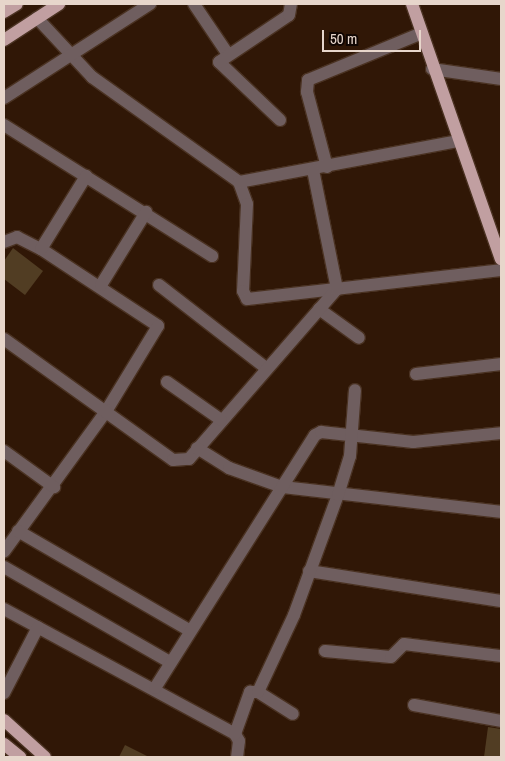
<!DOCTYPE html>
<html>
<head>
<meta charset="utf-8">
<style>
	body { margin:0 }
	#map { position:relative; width:505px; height:761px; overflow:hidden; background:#301706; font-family:"Archivo Narrow",sans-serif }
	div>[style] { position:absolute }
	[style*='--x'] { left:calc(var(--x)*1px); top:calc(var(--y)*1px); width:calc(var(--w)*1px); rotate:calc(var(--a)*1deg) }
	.building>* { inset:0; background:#513d23 }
	.roads { filter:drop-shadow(1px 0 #4a3222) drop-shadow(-1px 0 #4a3222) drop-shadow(0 1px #4a3222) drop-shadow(0 -1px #4a3222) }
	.minor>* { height:12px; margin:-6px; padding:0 6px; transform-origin:6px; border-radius:6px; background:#6f5e5f }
	.major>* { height:12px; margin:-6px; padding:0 6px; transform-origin:6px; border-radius:6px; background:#c19fa1 }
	span { translate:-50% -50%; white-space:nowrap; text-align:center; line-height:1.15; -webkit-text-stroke:5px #100602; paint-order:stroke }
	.frame { position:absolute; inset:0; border:5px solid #e7d6cb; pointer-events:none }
	.scale { position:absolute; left:322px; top:30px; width:99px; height:22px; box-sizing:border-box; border:2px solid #e7d6cb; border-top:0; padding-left:6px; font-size:15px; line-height:18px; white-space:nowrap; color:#e7d6cb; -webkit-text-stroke:4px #100602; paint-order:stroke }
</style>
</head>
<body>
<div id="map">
	<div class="building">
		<div style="clip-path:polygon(13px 248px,43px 271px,25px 295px,4px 279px,4px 261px)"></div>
		<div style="clip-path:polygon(488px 727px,501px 729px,501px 757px,484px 757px)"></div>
		<div style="clip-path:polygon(125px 745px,149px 757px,119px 757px)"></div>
	</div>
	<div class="roads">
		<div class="minor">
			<div style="--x:194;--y:4;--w:59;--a:56"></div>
			<div style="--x:37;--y:18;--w:81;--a:47"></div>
			<div style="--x:92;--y:77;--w:181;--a:35.5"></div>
			<div style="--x:239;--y:182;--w:23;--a:70"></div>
			<div style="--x:247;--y:204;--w:87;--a:92.6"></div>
			<div style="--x:243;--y:291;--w:9;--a:63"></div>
			<div style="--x:247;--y:299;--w:256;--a:-6.5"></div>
			<div style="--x:432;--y:69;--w:70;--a:8.2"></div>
			<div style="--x:4;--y:98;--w:174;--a:-32.8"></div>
			<div style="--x:280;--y:120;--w:84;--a:-136.4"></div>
			<div style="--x:219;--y:62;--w:84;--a:-33.9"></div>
			<div style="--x:289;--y:15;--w:11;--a:-80"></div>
			<div style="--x:4;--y:125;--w:246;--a:32.2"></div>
			<div style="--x:327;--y:167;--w:78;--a:-104.9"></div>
			<div style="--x:307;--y:92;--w:12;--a:-85"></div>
			<div style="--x:308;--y:80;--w:123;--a:-22.4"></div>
			<div style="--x:239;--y:182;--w:223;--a:-10.6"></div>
			<div style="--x:4;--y:242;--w:14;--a:-21"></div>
			<div style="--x:17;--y:237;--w:27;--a:27"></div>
			<div style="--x:41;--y:249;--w:140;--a:33.3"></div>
			<div style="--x:158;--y:326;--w:98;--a:121.3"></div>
			<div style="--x:107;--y:410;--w:175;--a:126"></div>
			<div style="--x:41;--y:249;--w:86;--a:-58.3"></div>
			<div style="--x:101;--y:285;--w:86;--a:-58.3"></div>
			<div style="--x:159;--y:285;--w:135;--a:37.8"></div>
			<div style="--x:319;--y:309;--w:49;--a:35.9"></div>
			<div style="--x:4;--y:339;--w:208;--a:35.6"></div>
			<div style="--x:173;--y:460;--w:16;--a:-4"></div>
			<div style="--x:189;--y:459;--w:225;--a:-49"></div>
			<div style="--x:337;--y:289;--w:121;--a:-101.4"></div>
			<div style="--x:416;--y:374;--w:86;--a:-6.7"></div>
			<div style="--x:167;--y:382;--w:66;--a:35.1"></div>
			<div style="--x:197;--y:448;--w:38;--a:32"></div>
			<div style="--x:229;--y:468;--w:56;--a:19.7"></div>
			<div style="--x:282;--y:487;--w:220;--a:6.5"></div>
			<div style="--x:4;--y:451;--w:62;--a:35.8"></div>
			<div style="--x:18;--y:531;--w:198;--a:30.1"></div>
			<div style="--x:4;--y:567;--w:191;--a:29.8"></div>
			<div style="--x:309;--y:571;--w:194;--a:8.9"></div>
			<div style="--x:4;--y:609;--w:263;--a:28.4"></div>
			<div style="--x:235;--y:734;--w:8;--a:60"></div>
			<div style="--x:239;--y:741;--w:16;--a:97"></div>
			<div style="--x:325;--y:651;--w:66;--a:5.2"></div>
			<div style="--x:391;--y:657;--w:18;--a:-45"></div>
			<div style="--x:404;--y:644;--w:98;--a:7.1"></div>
			<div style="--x:155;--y:688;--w:299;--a:-57.7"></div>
			<div style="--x:315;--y:435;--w:7;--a:-27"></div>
			<div style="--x:321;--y:432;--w:93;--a:6.2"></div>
			<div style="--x:413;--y:442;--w:88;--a:-5.8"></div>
			<div style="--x:258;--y:692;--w:41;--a:32.2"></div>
			<div style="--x:4;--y:693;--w:74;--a:-62.7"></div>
			<div style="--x:414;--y:705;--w:88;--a:10.4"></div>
			<div style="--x:235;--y:734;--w:45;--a:-70.3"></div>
			<div style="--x:250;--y:692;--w:8;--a:0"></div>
			<div style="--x:258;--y:692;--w:85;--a:-64.9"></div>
			<div style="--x:294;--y:615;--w:128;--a:-69.9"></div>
			<div style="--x:338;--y:495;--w:41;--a:-72.9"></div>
			<div style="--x:350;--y:456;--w:66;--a:-85.7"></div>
		</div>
		<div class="major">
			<div style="--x:412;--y:4;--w:270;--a:70.8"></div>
			<div style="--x:4;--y:12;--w:15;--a:-32"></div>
			<div style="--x:4;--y:40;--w:66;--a:-33.2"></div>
			<div style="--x:4;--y:720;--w:55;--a:42.1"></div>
			<div style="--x:4;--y:744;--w:21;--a:39"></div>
		</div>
	</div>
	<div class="frame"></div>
	<div class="scale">50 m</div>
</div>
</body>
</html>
